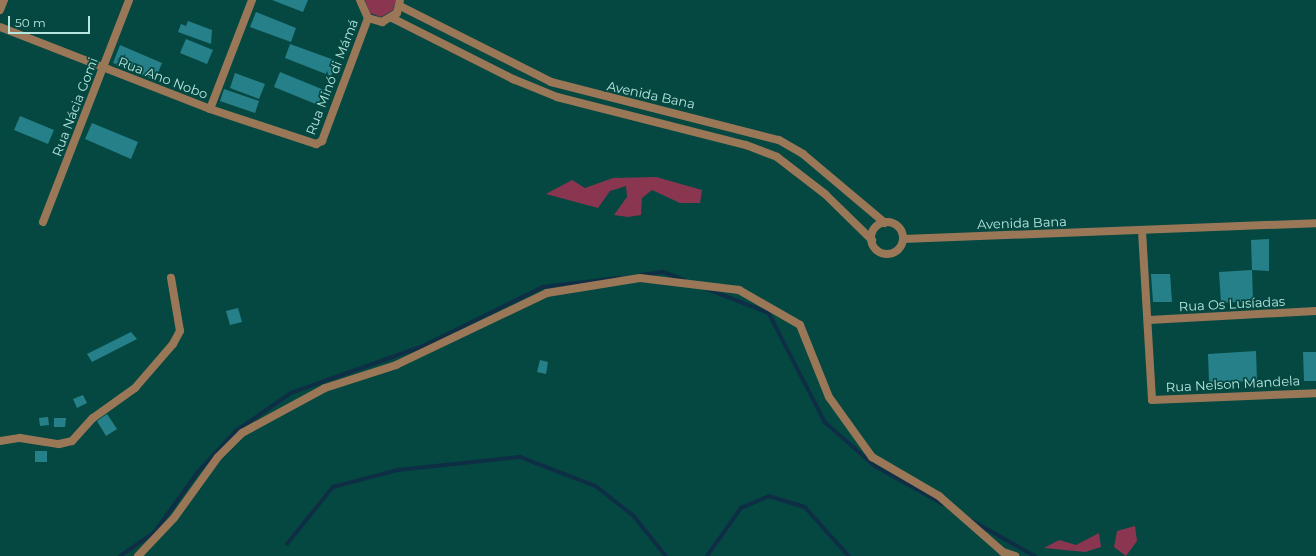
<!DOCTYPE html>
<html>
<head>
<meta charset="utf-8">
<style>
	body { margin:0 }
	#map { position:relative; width:1316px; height:556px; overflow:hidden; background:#054841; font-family:Montserrat,sans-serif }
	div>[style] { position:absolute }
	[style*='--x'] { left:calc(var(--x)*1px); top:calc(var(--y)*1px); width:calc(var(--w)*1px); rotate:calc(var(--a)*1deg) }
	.green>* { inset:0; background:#8b3650 }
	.stream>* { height:3.5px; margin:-1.75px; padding:0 1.75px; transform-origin:1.75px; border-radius:1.75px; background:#0e2e45 }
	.building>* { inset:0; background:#268089 }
	.minor>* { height:8px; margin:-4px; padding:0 4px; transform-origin:4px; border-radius:4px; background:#9a7757 }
	.minor>.ring { margin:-4px; padding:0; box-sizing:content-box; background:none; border:8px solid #9a7757; border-radius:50% }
	span { translate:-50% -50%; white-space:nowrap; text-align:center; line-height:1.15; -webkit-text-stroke:3.5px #054841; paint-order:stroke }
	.street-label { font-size:13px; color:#b5e6df }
	.scale { position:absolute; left:8px; top:16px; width:82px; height:18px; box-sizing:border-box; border:2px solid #b5e6df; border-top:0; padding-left:5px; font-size:12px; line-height:14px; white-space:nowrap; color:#b5e6df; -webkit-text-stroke:3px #054841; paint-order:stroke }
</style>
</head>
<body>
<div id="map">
	<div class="green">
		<div style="clip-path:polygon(365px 0,396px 0,393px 10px,381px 17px,370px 13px)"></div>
		<div style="clip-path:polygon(656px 177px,702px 190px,700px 203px,680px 203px,652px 190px,642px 198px,641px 215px,628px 217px,614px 215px,627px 197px,626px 186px,610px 191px,598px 208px,546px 194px,572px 180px,585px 188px,613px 178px)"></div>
		<div style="clip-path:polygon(1135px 526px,1137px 541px,1126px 556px,1114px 547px,1117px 531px)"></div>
		<div style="clip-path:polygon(1099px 533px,1101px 547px,1085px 552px,1044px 548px,1059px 540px,1076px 545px)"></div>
	</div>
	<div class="stream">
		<div style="--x:641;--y:275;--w:22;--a:-8"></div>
		<div style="--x:663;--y:272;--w:23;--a:20"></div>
		<div style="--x:707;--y:289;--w:66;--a:21.2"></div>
		<div style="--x:769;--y:313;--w:123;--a:62.8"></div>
		<div style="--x:825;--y:422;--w:67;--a:41.3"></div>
		<div style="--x:875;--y:466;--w:78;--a:29.2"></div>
		<div style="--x:971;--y:520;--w:73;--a:29.4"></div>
		<div style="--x:287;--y:544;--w:73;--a:-51.1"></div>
		<div style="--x:333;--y:487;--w:67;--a:-14.7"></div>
		<div style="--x:398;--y:470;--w:123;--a:-6.1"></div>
		<div style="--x:520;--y:457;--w:81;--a:20.9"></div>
		<div style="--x:596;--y:486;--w:48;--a:38.3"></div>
		<div style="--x:634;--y:516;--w:51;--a:51.3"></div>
		<div style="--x:120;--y:556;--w:41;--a:-34.1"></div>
		<div style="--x:154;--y:533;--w:75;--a:-54.2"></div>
		<div style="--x:198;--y:472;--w:56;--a:-47.2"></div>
		<div style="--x:236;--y:431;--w:67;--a:-34.6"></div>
		<div style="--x:291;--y:393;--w:138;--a:-19.5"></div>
		<div style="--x:421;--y:347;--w:136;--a:-26.2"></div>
		<div style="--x:543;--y:287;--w:77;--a:-6.8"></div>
		<div style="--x:707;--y:556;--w:59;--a:-54.7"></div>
		<div style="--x:741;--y:508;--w:30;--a:-23"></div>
		<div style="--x:769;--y:496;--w:38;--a:17"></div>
		<div style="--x:805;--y:507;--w:66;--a:48.1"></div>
	</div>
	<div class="building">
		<div style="clip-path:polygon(272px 0,308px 0,303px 12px)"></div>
		<div style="clip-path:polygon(256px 12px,296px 28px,291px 42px,250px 27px)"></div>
		<div style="clip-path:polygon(188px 21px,212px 30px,211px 44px,178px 32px,181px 24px,186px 26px)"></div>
		<div style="clip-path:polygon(186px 39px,213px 50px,207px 64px,180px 53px)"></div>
		<div style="clip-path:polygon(290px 44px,337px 61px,331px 76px,285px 58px)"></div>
		<div style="clip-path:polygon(120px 45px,162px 63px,155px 80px,113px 63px)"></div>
		<div style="clip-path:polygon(280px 72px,324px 90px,318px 105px,274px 87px)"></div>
		<div style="clip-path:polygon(235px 73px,265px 84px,259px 99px,230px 88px)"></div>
		<div style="clip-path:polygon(224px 89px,259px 101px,255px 113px,220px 101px)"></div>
		<div style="clip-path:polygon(20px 116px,54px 130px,48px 144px,14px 130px)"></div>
		<div style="clip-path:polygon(92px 123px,138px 142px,131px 159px,85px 139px)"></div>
		<div style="clip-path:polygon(1269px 239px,1269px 271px,1252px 270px,1251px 240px)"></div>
		<div style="clip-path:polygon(1252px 270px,1253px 301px,1221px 303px,1219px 272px)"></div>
		<div style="clip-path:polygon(1151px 274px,1170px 274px,1172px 302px,1153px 302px)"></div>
		<div style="clip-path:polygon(238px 308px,242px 322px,230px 325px,226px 311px)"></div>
		<div style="clip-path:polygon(131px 332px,137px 339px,92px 362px,87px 354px)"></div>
		<div style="clip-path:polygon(1256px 351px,1257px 381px,1209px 382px,1208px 354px)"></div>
		<div style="clip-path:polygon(1303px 352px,1316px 352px,1316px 381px,1304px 381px)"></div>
		<div style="clip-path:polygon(540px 360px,548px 362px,546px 374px,537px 372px)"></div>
		<div style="clip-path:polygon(83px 395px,87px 403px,77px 408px,73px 399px)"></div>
		<div style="clip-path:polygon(107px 414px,117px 429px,106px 436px,97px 421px)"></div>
		<div style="clip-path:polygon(48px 417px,49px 425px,40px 426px,39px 418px)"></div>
		<div style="clip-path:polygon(54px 418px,66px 418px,65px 427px,54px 427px)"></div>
		<div style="clip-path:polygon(35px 451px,47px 451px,47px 462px,35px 462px)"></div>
	</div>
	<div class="minor">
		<div style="--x:360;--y:0;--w:20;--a:66"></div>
		<div style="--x:368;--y:18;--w:15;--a:16"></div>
		<div style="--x:382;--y:22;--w:17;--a:-31"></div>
		<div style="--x:397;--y:13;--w:13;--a:-77"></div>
		<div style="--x:400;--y:6;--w:169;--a:26.7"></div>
		<div style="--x:551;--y:82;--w:235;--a:14.3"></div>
		<div style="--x:779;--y:140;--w:28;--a:30"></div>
		<div style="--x:803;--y:154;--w:107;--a:40.1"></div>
		<div style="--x:0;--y:10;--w:11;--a:-68"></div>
		<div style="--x:392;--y:18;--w:136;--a:26.8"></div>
		<div style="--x:513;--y:79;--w:48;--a:22.2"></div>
		<div style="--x:557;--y:97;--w:195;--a:14.3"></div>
		<div style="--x:746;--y:145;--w:33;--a:21"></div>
		<div style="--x:777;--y:157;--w:61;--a:37.6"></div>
		<div style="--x:825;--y:194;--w:66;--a:44.4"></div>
		<div style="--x:0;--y:27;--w:225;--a:21.3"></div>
		<div style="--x:210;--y:109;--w:112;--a:18.3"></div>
		<div style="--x:316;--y:144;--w:7;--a:-27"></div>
		<div style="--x:322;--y:141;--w:131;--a:-69.5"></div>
		<div style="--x:210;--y:109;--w:117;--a:-68.9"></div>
		<div style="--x:43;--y:222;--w:238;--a:-68.8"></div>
		<div class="ring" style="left:871px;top:222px;width:24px;height:24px"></div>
		<div style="--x:1142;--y:231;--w:169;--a:86.6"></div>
		<div style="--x:1152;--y:400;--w:164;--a:-2.4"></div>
		<div style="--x:903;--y:239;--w:413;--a:-2.2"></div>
		<div style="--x:1149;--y:320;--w:167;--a:-3.1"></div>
		<div style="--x:0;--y:441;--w:20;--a:-9"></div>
		<div style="--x:20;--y:438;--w:39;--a:9"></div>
		<div style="--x:59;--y:444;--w:13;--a:-13"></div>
		<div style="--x:72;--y:441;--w:31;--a:-48"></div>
		<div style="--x:93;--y:418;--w:52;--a:-35.5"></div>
		<div style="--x:135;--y:388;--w:58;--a:-49.2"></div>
		<div style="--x:173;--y:344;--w:15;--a:-62"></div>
		<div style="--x:180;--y:331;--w:54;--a:-99.6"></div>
		<div style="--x:138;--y:556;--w:52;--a:-46.5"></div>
		<div style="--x:174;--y:518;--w:75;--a:-54.2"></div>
		<div style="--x:218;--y:457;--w:34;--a:-45"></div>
		<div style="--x:242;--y:433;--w:94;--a:-28.5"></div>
		<div style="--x:325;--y:388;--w:75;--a:-17.9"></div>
		<div style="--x:396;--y:365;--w:167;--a:-25.5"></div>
		<div style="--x:547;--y:293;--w:94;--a:-9.2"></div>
		<div style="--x:640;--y:278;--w:100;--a:6.9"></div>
		<div style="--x:739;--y:290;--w:70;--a:29.8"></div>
		<div style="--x:800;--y:325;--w:78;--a:68.1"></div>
		<div style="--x:829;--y:397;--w:74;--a:54.4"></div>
		<div style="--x:872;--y:457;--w:78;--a:30.2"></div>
		<div style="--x:939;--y:496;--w:85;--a:41.2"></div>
		<div style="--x:1003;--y:552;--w:13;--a:18"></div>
	</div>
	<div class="street-label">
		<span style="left:332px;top:77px;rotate:-69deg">Rua Minó di Mámá</span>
		<span style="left:163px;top:78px;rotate:21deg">Rua Ano Nobo</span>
		<span style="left:651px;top:95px;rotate:12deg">Avenida Bana</span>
		<span style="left:75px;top:107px;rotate:-69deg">Rua Nácia Gomi</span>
		<span style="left:1022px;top:223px;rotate:-2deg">Avenida Bana</span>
		<span style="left:1232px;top:304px;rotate:-3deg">Rua Os Lusíadas</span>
		<span style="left:1233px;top:384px;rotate:-3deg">Rua Nelson Mandela</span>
	</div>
	<div class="scale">50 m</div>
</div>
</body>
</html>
